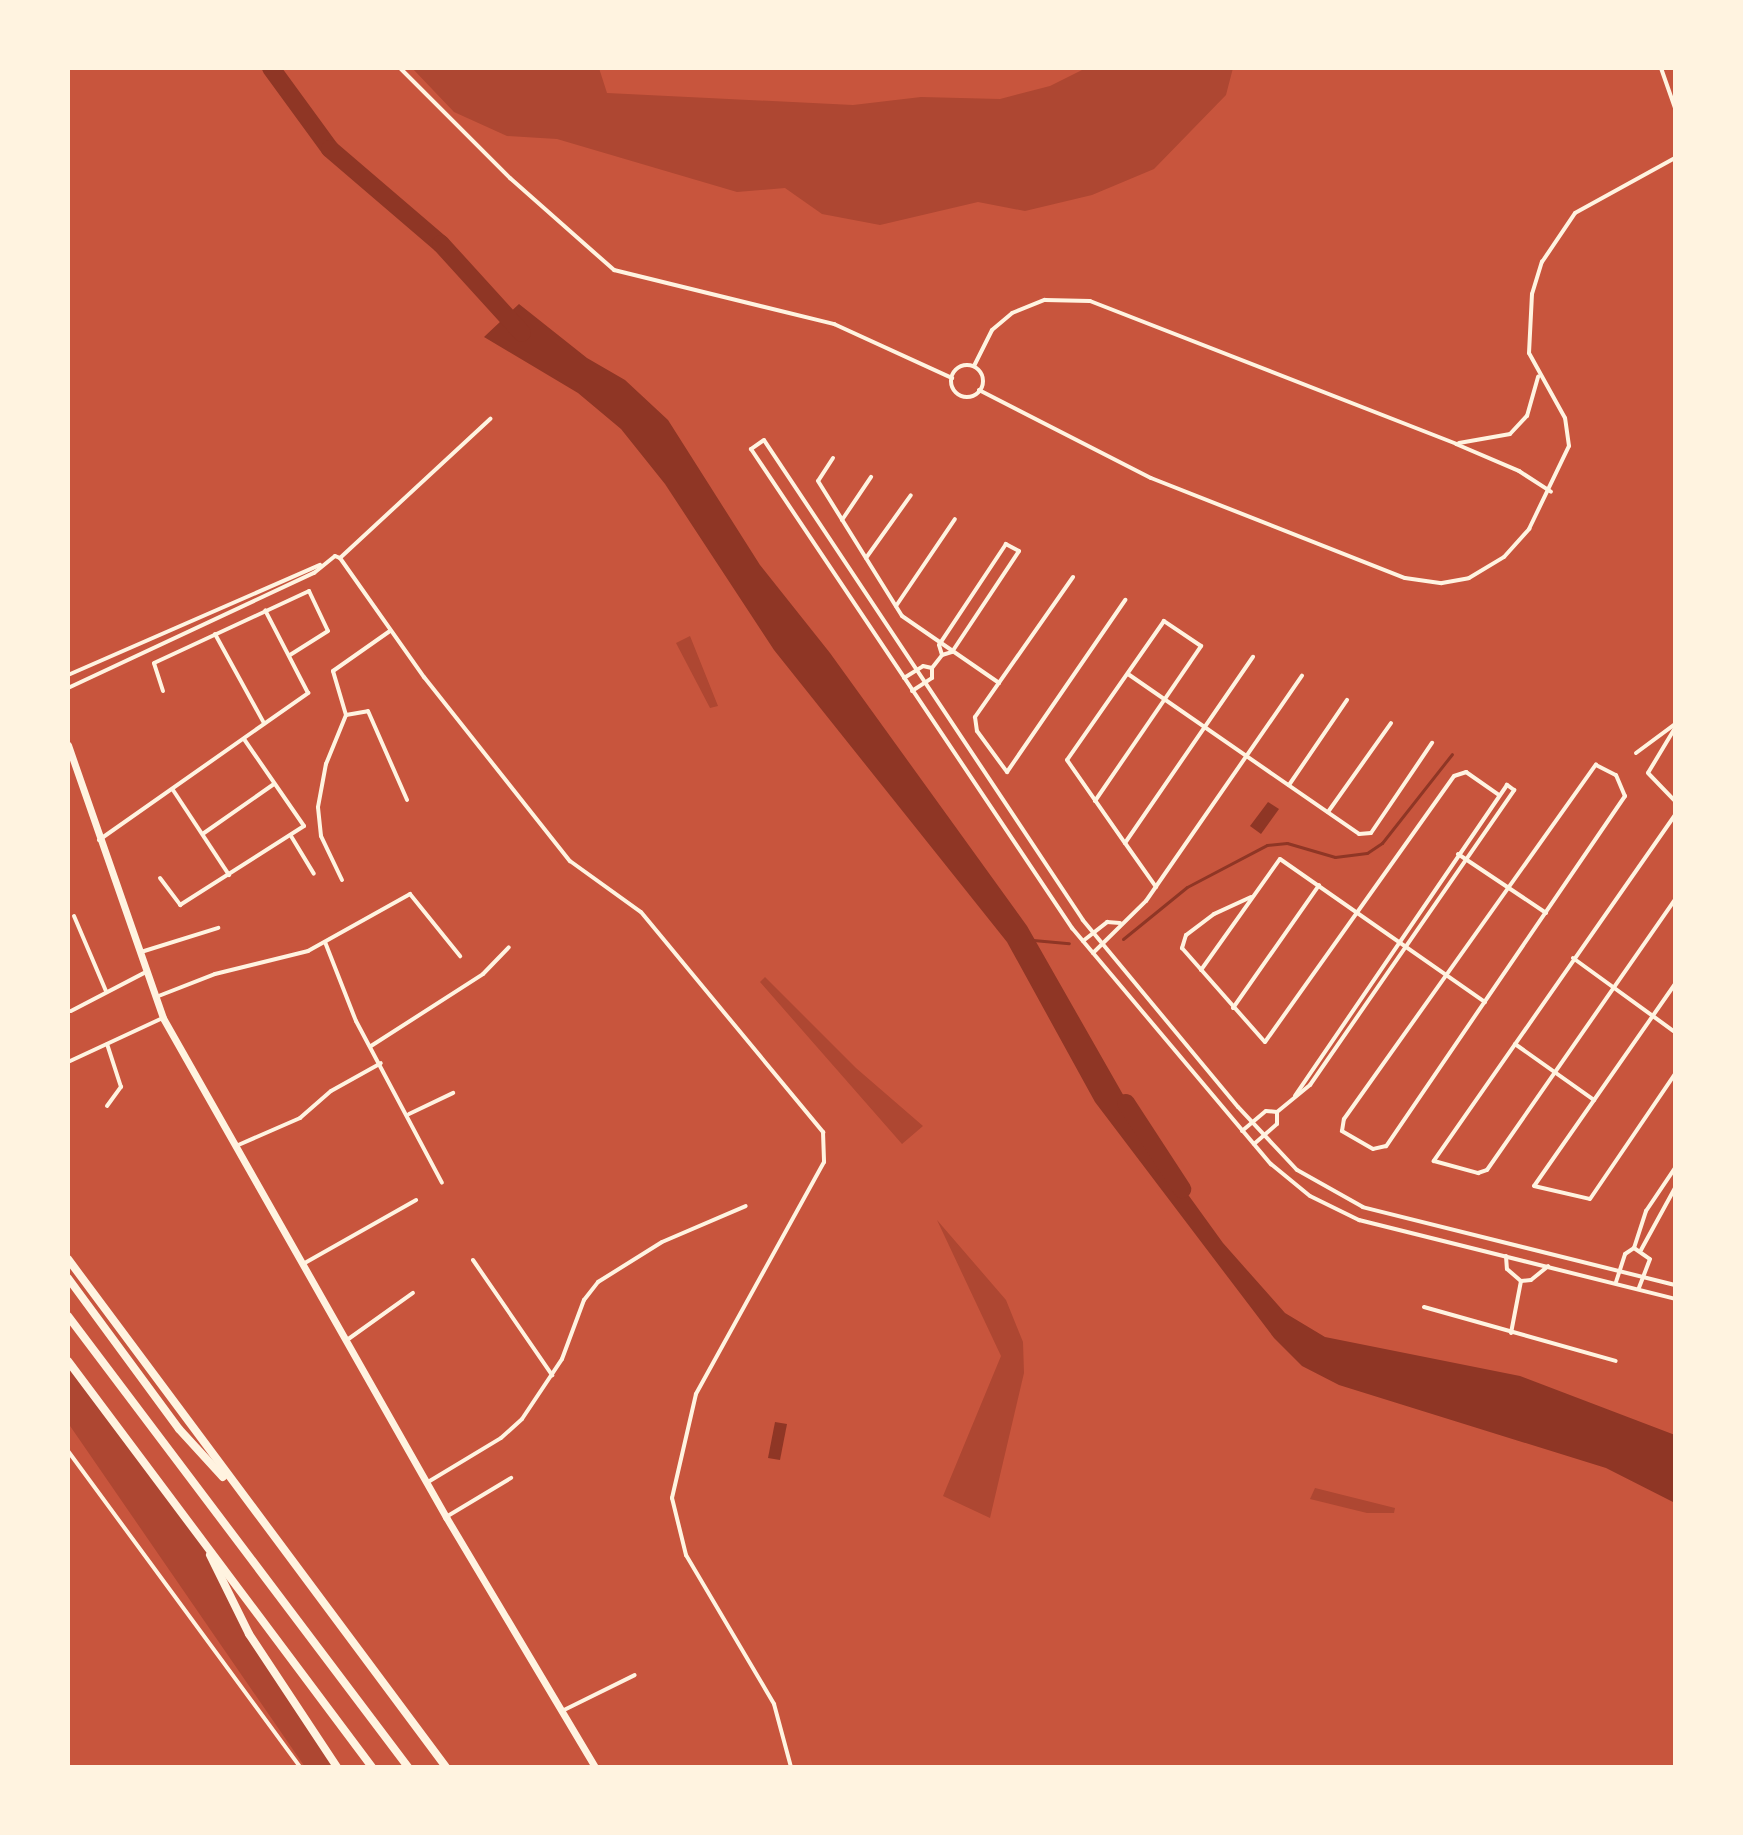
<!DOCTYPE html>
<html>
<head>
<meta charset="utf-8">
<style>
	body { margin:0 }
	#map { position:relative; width:1743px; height:1835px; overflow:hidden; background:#c8553d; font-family:"Alegreya Sans",sans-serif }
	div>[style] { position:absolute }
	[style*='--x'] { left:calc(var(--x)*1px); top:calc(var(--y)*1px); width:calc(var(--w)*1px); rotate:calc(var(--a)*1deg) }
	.green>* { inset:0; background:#ae4732 }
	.water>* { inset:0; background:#8f3625 }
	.stream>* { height:3px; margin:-1.5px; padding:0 1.5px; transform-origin:1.5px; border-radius:1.5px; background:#8f3625 }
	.river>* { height:18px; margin:-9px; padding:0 9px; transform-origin:9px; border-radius:9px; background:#8f3625 }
	.minor>* { height:4px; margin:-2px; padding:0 2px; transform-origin:2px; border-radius:2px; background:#fff3e0 }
	.minor>.ring { margin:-2px; padding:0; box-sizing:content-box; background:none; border:4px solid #fff3e0; border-radius:50% }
	.primary>* { height:7px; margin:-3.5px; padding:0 3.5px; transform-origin:3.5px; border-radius:3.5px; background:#fff3e0 }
	.motorway>* { height:8px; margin:-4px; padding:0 4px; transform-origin:4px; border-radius:4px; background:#fff3e0 }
	span { translate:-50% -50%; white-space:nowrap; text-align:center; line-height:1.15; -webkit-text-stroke:8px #fff3e0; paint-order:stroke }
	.frame { position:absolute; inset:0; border:70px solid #fff3e0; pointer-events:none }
</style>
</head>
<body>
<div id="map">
	<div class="green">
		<div style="clip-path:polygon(412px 68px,599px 68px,607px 93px,853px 105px,921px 97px,1000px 99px,1050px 86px,1086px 68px,1233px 68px,1226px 95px,1154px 169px,1092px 195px,1025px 211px,978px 202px,880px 225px,822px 214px,785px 188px,737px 192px,557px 139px,507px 136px,454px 112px)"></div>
		<div style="clip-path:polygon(690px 636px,718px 706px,710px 708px,676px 643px)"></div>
		<div style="clip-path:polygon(765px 977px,856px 1068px,923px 1126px,902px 1144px,760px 982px)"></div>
		<div style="clip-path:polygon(937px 1220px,1006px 1300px,1023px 1342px,1024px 1373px,990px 1518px,943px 1496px,1001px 1356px)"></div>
		<div style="clip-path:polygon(68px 1361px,201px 1537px,249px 1634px,337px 1767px,305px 1767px,68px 1423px)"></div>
		<div style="clip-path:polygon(1315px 1488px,1395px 1508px,1394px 1513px,1367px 1513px,1310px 1499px)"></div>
	</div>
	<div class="water">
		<div style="clip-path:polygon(519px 304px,587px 358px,625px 380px,668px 420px,760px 565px,830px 653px,1027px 926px,1150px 1142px,1223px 1243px,1285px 1313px,1325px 1337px,1520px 1376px,1675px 1435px,1675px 1503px,1606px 1468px,1339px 1385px,1302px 1366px,1274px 1338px,1095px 1102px,1007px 942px,774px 650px,665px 484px,621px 429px,578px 393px,484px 337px)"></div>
		<div style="clip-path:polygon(1268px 802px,1279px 809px,1261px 834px,1250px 826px)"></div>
		<div style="clip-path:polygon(775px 1422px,787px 1424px,780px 1460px,768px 1458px)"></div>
	</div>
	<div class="stream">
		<div style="--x:1123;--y:939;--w:82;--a:-39.1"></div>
		<div style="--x:1187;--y:887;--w:90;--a:-27.7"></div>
		<div style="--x:1267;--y:845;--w:20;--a:-6"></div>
		<div style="--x:1287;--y:843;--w:50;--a:16.3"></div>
		<div style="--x:1335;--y:857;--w:32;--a:-7"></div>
		<div style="--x:1367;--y:853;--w:18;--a:-34"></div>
		<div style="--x:1382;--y:843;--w:113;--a:-51.8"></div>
		<div style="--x:1033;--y:940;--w:36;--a:5"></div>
	</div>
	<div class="river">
		<div style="--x:271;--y:68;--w:100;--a:53.9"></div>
		<div style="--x:330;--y:149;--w:146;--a:40.6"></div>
		<div style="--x:441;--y:244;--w:120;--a:47.7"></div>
		<div style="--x:1126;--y:1103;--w:103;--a:56.9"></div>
	</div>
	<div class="minor">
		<div style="--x:400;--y:68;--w:156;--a:45"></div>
		<div style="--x:510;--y:178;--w:139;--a:41.5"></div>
		<div style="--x:614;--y:270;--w:227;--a:13.8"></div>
		<div style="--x:834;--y:324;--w:130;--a:24.6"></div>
		<div style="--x:1661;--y:68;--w:42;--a:70.7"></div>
		<div class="ring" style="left:951px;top:365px;width:28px;height:28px"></div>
		<div style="--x:974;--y:366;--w:40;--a:-63.4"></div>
		<div style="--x:992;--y:330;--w:26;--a:-40"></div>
		<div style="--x:1012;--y:313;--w:35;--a:-22"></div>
		<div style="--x:1045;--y:300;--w:45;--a:1.3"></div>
		<div style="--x:1090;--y:301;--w:393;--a:21.3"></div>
		<div style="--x:1456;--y:444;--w:69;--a:23.2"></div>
		<div style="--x:1519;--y:471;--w:38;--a:33"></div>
		<div style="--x:979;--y:390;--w:193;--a:27.1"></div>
		<div style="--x:1151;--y:478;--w:273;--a:21.5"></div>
		<div style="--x:1405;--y:578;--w:37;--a:8"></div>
		<div style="--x:1442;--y:583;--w:27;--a:-10"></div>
		<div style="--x:1469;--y:578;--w:41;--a:-31"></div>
		<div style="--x:1504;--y:557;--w:38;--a:-48"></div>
		<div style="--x:1529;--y:529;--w:92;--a:-64.3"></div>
		<div style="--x:1569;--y:446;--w:28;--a:-98"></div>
		<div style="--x:1565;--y:418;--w:74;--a:-119"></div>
		<div style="--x:1529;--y:353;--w:59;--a:-87.1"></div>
		<div style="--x:1532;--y:294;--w:34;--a:-73"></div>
		<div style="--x:1542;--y:262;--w:59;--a:-56"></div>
		<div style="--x:1575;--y:213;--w:114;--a:-28.8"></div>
		<div style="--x:1459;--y:443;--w:52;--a:-10"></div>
		<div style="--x:1510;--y:434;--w:25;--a:-47"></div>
		<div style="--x:1527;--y:416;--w:41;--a:-74.2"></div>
		<div style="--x:833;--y:458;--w:27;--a:123"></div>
		<div style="--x:818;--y:481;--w:159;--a:58.1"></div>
		<div style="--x:902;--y:616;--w:118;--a:34.6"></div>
		<div style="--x:842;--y:520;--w:52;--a:-56"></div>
		<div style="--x:340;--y:558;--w:205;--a:-42.8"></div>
		<div style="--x:866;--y:558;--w:77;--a:-54.5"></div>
		<div style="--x:1073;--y:577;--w:171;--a:125"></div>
		<div style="--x:975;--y:717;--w:14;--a:82"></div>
		<div style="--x:977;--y:731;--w:51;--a:53.8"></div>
		<div style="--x:1007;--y:772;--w:209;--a:-55.5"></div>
		<div style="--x:896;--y:606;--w:105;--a:-55.9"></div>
		<div style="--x:215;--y:634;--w:102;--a:61.2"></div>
		<div style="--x:1128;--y:674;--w:281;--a:34.7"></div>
		<div style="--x:1359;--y:834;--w:12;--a:-5"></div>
		<div style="--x:1371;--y:833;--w:109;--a:-55.9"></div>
		<div style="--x:68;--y:675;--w:275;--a:-23.6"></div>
		<div style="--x:904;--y:678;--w:22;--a:-32"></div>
		<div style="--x:923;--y:666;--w:9;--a:13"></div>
		<div style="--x:68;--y:688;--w:272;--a:-25.1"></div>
		<div style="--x:314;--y:573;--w:27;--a:-39"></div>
		<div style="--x:335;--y:556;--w:5;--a:22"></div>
		<div style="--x:340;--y:558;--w:146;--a:54.8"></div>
		<div style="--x:424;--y:677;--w:235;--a:51.6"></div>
		<div style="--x:570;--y:861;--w:87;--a:35.7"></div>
		<div style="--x:641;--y:912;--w:286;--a:50.4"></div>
		<div style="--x:823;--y:1132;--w:30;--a:88"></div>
		<div style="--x:824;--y:1162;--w:265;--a:118.9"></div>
		<div style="--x:696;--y:1394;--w:107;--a:103"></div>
		<div style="--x:672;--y:1498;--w:59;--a:76.2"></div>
		<div style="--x:686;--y:1555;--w:173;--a:59.4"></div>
		<div style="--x:774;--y:1704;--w:65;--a:74.9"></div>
		<div style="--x:163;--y:691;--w:29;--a:-108"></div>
		<div style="--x:154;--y:663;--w:171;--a:-24.9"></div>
		<div style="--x:309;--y:591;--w:44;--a:64.6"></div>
		<div style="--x:328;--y:631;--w:45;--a:147.7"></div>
		<div style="--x:912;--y:691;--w:24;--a:-33"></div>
		<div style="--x:932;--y:678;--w:10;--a:-90"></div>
		<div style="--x:932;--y:668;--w:16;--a:-52"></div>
		<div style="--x:942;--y:655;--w:10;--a:-17"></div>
		<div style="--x:952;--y:652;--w:121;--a:-56.4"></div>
		<div style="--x:1019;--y:551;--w:15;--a:-152"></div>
		<div style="--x:1006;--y:544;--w:121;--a:123.6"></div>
		<div style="--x:939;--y:645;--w:10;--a:73"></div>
		<div style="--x:346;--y:715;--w:22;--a:-10"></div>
		<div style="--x:368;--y:711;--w:97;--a:66.3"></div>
		<div style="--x:1675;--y:728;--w:52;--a:121"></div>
		<div style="--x:1648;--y:773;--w:39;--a:46"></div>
		<div style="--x:1636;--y:753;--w:49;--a:-36.6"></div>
		<div style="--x:1596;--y:765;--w:22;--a:27"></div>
		<div style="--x:1616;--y:775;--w:23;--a:67"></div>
		<div style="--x:1625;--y:796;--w:424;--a:124.3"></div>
		<div style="--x:1386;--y:1146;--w:13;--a:167"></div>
		<div style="--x:1373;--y:1149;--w:36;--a:-150"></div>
		<div style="--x:1342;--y:1131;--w:12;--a:-81"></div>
		<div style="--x:1344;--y:1119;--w:435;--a:-54.6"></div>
		<div style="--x:1289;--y:785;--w:103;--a:-55.7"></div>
		<div style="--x:173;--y:790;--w:102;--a:56.6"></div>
		<div style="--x:1095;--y:801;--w:188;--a:-55.6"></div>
		<div style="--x:1201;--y:646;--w:45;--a:-146"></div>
		<div style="--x:1164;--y:621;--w:169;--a:124.9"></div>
		<div style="--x:1067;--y:760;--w:101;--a:55.1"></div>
		<div style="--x:1125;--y:843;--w:54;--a:54.8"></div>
		<div style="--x:1328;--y:812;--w:109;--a:-54.7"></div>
		<div style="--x:1675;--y:815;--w:422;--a:124.9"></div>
		<div style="--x:1434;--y:1161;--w:46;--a:15.3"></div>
		<div style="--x:1478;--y:1173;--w:9;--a:-18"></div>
		<div style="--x:1487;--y:1170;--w:329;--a:-55.2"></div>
		<div style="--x:204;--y:833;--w:85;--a:-35"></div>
		<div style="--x:291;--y:836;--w:44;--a:58.8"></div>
		<div style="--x:99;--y:840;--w:256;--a:-35.1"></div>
		<div style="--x:308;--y:693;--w:93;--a:-117.4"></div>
		<div style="--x:1125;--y:843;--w:226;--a:-55.5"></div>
		<div style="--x:1458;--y:854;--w:106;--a:33.8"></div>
		<div style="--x:160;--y:878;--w:34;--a:53"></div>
		<div style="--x:180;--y:905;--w:147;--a:-32.5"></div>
		<div style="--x:304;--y:826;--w:106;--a:-124.6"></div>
		<div style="--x:342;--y:880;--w:49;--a:-115.5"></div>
		<div style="--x:321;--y:836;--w:29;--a:-96"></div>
		<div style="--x:318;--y:807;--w:44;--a:-79.5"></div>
		<div style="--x:326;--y:764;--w:53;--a:-67.8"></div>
		<div style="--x:346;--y:715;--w:46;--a:-106.5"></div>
		<div style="--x:333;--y:671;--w:70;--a:-35.1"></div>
		<div style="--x:1251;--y:897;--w:41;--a:155.3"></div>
		<div style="--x:1214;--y:914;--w:35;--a:143"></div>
		<div style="--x:1186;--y:935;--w:14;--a:107"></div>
		<div style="--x:1182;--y:948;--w:125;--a:48.6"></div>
		<div style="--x:1265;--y:1042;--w:326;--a:-54.6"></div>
		<div style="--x:1454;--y:776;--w:13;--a:-18"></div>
		<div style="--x:1466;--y:772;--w:40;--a:34.9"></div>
		<div style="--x:74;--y:916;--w:82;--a:66.9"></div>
		<div style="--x:1083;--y:941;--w:31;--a:-38"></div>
		<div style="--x:1107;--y:922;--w:13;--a:4"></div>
		<div style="--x:325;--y:942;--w:85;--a:68.6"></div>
		<div style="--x:356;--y:1021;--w:183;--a:62"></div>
		<div style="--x:141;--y:952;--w:81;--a:-17.3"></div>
		<div style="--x:1093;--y:953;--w:74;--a:-44.5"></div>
		<div style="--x:1146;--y:901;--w:274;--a:-55.3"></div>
		<div style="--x:1573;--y:958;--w:126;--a:36"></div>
		<div style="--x:1201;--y:970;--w:136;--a:-54.6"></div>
		<div style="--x:1280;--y:859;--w:250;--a:34.9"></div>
		<div style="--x:1675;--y:984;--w:246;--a:124.9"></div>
		<div style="--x:1534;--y:1186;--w:57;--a:13.1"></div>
		<div style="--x:1590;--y:1199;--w:151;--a:-55.8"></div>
		<div style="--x:156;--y:997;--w:63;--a:-21.3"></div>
		<div style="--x:215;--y:974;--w:96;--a:-13.9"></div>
		<div style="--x:308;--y:951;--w:117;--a:-29.2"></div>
		<div style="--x:410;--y:894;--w:80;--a:51.1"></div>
		<div style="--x:1233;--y:1008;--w:150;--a:-55"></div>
		<div style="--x:71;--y:1011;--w:82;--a:-27.5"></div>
		<div style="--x:1515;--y:1044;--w:97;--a:35.3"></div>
		<div style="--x:371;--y:1046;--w:133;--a:-32.7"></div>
		<div style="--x:483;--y:974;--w:37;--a:-46"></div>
		<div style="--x:68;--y:1062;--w:105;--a:-24.9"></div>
		<div style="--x:107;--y:1106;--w:24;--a:-54"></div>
		<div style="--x:121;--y:1087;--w:45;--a:-108"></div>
		<div style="--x:409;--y:1114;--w:49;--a:-25.5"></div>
		<div style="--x:1242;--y:1131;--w:31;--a:-40"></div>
		<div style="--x:1266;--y:1111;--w:11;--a:5"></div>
		<div style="--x:1277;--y:1112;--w:43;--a:-39.3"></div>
		<div style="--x:1310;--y:1085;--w:359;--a:-55.3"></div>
		<div style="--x:1514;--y:790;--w:9;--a:-144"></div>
		<div style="--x:1507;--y:785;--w:376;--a:124.3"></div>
		<div style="--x:1254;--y:1144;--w:30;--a:-41"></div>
		<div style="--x:1277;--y:1124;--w:12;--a:-90"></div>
		<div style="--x:236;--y:1146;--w:70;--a:-23.6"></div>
		<div style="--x:300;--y:1118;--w:41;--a:-41.1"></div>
		<div style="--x:331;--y:1091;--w:57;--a:-29.2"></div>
		<div style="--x:1634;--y:1248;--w:39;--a:-72"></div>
		<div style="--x:1646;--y:1211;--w:52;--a:-56"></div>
		<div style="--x:1641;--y:1250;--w:71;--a:-61.3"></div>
		<div style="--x:1506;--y:1256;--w:13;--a:86"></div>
		<div style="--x:1507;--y:1269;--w:18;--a:41"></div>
		<div style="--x:1521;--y:1281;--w:10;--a:-6"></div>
		<div style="--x:1531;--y:1280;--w:22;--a:-39"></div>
		<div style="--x:473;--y:1260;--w:140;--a:55.5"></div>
		<div style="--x:303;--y:1264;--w:130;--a:-29.5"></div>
		<div style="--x:1616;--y:1282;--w:29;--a:-72"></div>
		<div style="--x:1625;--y:1254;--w:11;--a:-34"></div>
		<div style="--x:1634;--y:1248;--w:19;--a:35"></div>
		<div style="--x:1650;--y:1259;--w:31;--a:111"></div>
		<div style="--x:1675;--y:1285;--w:322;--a:-166"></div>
		<div style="--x:1363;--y:1207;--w:76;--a:-150.7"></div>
		<div style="--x:1297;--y:1170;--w:86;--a:-133.1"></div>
		<div style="--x:1238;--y:1107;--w:243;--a:-129.7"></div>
		<div style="--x:1083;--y:920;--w:576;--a:-123.61"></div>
		<div style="--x:764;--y:440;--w:16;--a:145"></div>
		<div style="--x:751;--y:449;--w:577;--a:56.17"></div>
		<div style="--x:1072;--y:928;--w:309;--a:49.9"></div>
		<div style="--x:1271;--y:1164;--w:50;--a:39.4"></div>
		<div style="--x:1310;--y:1196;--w:55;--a:26.1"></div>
		<div style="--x:1359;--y:1220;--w:326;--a:14"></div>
		<div style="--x:1424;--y:1307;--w:199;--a:15.7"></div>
		<div style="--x:1511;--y:1333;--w:53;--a:-79.1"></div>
		<div style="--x:347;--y:1340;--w:81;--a:-35.5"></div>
		<div style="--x:68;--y:1451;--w:392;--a:53.7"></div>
		<div style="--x:428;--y:1482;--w:85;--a:-31.1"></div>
		<div style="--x:501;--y:1438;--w:28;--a:-42"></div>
		<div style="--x:522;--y:1419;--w:72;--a:-56.3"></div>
		<div style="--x:562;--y:1359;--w:63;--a:-69.6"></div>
		<div style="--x:584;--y:1300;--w:23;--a:-52"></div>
		<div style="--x:598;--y:1282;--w:75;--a:-32"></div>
		<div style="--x:662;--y:1242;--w:91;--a:-23.2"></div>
		<div style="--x:446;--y:1517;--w:76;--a:-31"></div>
		<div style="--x:562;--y:1711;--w:81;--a:-26.3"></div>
	</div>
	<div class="primary">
		<div style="--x:68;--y:745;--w:289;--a:70.8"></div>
		<div style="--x:163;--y:1018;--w:574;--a:60.44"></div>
		<div style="--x:446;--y:1517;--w:291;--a:59.2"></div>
	</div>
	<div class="motorway">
		<div style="--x:68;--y:1259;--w:633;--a:53.35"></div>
		<div style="--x:68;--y:1278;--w:187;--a:53.7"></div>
		<div style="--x:179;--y:1429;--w:65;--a:47.5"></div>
		<div style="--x:68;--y:1316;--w:565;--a:52.99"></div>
		<div style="--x:68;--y:1361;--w:507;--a:53.18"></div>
		<div style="--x:210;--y:1555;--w:88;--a:63.7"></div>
		<div style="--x:249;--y:1634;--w:159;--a:56.5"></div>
	</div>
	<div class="frame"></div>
</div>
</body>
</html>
